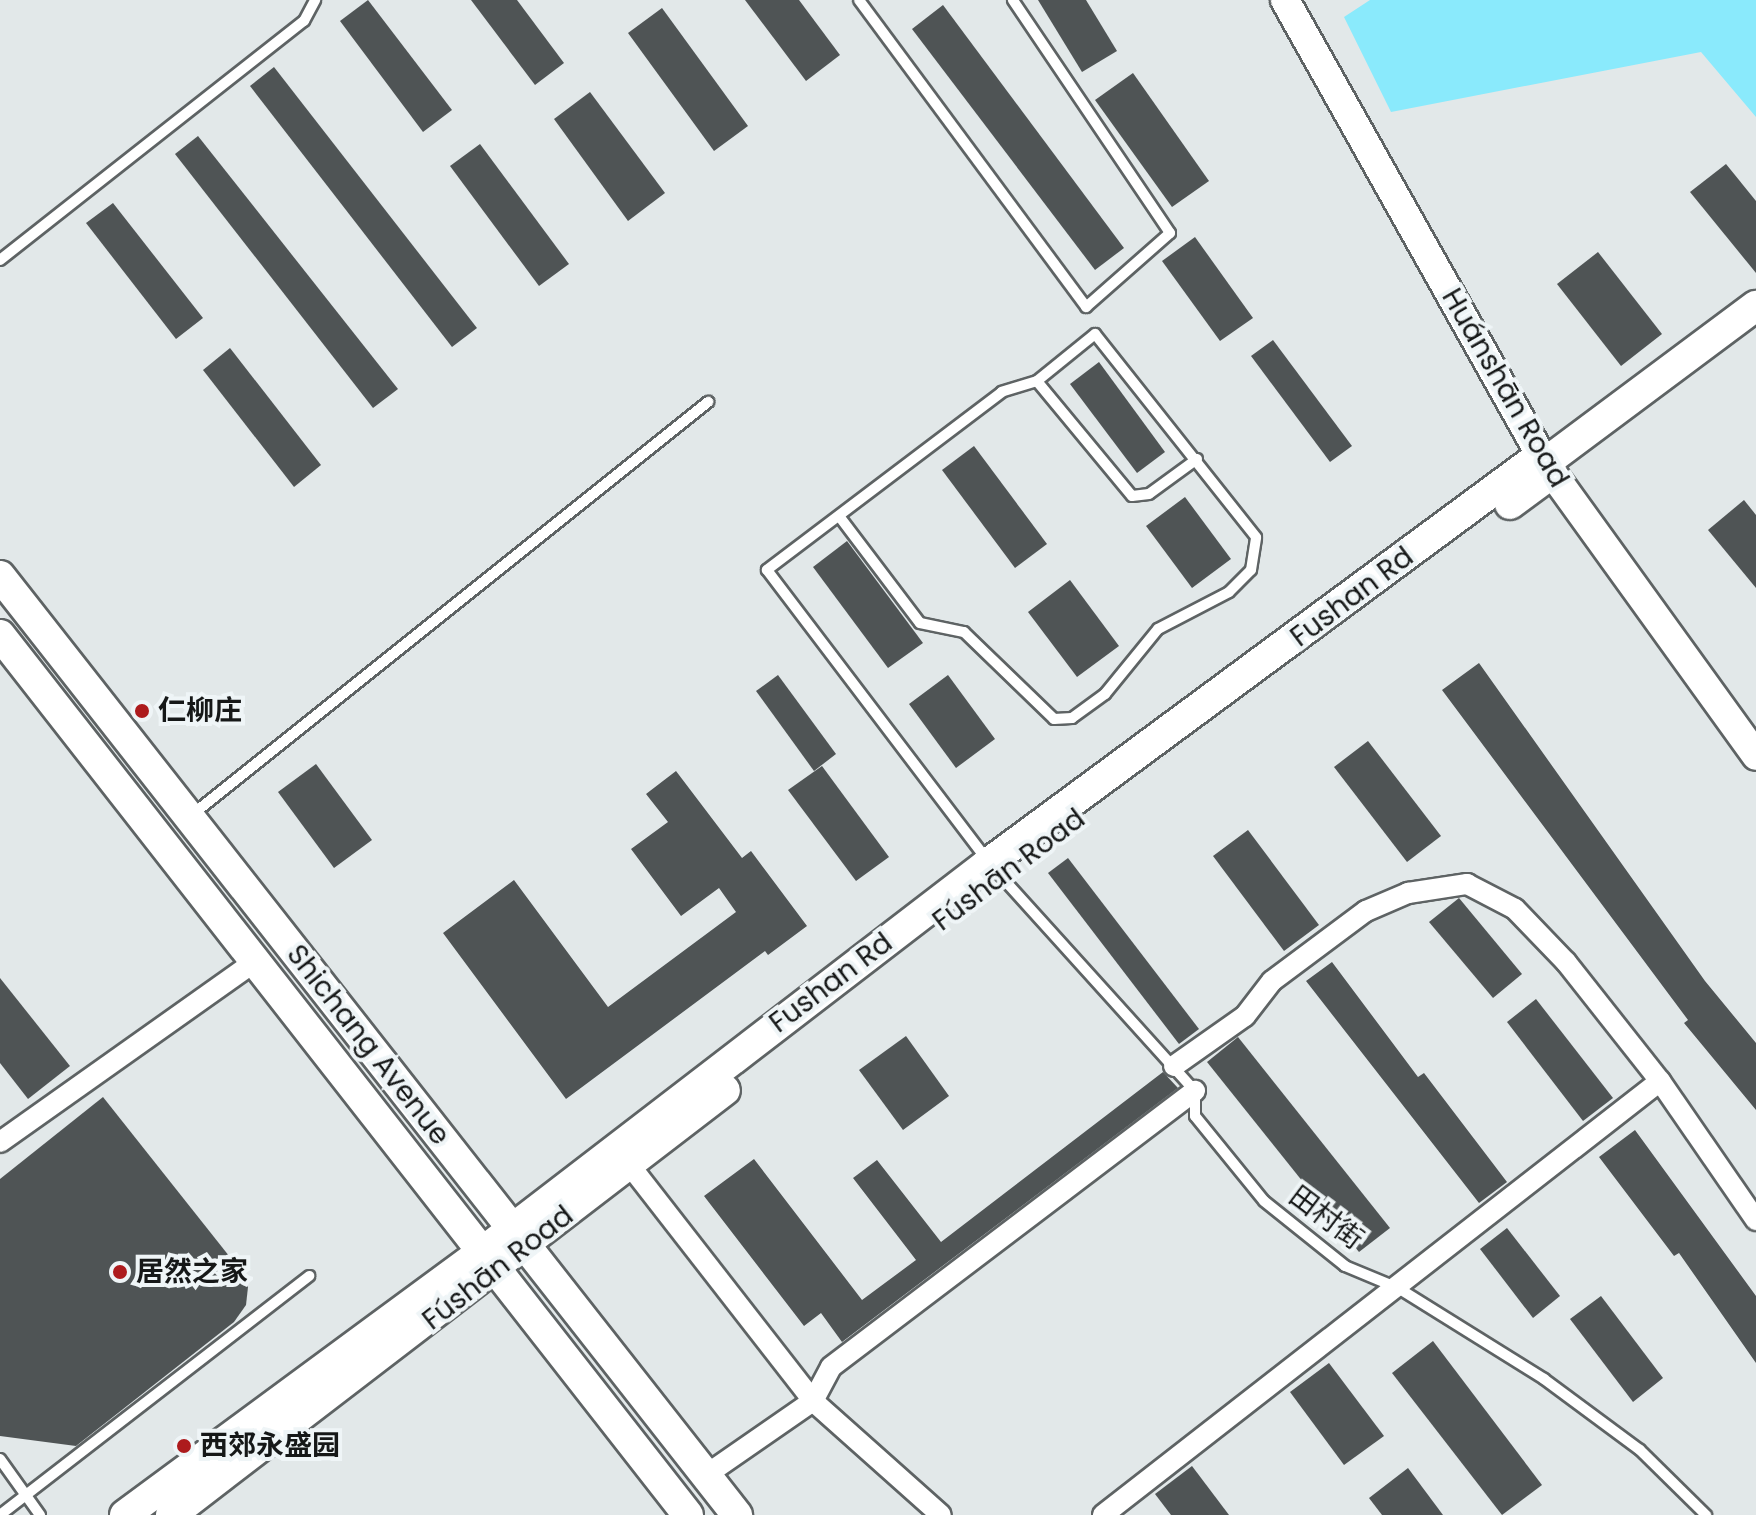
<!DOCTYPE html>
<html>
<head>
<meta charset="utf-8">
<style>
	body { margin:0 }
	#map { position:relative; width:1756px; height:1515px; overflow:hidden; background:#e2e8e9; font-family:Poppins,"Noto Sans SC",sans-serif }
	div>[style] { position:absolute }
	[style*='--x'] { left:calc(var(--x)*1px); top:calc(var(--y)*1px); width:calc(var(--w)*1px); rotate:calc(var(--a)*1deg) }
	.green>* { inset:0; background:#8aeafc }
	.building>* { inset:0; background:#4f5455 }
	.roads { filter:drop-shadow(2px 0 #5e6364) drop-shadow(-2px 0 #5e6364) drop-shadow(0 2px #5e6364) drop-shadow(0 -2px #5e6364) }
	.service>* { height:10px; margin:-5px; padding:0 5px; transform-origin:5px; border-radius:5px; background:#fff }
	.minor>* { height:20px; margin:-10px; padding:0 10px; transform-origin:10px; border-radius:10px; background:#fff }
	.secondary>* { height:28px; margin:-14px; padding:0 14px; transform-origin:14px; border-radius:14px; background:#fff }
	.primary>* { height:30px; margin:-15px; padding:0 15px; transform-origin:15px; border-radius:15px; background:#fff }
	.dots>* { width:22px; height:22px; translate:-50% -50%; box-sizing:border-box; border:4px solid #eff5f7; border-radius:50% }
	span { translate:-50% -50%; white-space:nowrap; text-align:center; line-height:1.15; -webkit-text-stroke:8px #eff5f7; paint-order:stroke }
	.street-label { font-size:28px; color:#161818 }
	.poi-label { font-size:28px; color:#161818; font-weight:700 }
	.left { translate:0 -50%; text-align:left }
</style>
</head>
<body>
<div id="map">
	<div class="green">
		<div style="clip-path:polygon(1370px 0,1756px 0,1756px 117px,1701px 52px,1391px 112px,1344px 17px)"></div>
	</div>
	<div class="building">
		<div style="clip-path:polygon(368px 0,452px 110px,423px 132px,340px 21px)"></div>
		<div style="clip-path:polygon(471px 0,517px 0,564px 63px,535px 85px)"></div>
		<div style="clip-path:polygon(745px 0,799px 0,840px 55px,806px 81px)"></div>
		<div style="clip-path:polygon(1038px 0,1086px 0,1117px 51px,1082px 72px)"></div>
		<div style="clip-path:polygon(943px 5px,1124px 248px,1095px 270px,912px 29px)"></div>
		<div style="clip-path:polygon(662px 8px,748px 126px,714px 151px,628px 33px)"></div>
		<div style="clip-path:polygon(274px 67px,477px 328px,452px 347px,250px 86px)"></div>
		<div style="clip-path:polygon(1133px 73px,1209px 181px,1172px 207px,1095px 100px)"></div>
		<div style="clip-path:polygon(590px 92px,665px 193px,628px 221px,554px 119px)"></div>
		<div style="clip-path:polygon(198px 136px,398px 389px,373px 408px,175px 154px)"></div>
		<div style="clip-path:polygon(480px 144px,569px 264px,539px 286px,450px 166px)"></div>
		<div style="clip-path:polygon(1726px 164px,1756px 201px,1756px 273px,1690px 192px)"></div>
		<div style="clip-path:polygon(113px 203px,203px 318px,176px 339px,86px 223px)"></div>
		<div style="clip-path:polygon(1195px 237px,1253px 318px,1220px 341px,1162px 261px)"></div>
		<div style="clip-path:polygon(1598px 252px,1662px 334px,1621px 366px,1557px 284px)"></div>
		<div style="clip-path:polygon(1273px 340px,1352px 446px,1330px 462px,1251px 356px)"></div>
		<div style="clip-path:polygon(230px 348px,321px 465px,294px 487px,203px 370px)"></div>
		<div style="clip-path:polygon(1099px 362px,1165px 452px,1137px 473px,1070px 384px)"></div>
		<div style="clip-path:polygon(974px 446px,1047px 544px,1015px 568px,942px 470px)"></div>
		<div style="clip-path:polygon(1185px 497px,1231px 559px,1192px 588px,1146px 526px)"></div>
		<div style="clip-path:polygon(1744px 500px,1756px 515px,1756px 588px,1708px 530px)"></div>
		<div style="clip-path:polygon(847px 541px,923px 643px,888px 668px,813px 567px)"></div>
		<div style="clip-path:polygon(1070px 580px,1119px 646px,1077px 677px,1028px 612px)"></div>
		<div style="clip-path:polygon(1479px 663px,1705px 981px,1756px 1043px,1756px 1110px,1684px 1023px,1688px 1020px,1442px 690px)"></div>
		<div style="clip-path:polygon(778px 675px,836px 754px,814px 771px,756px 691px)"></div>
		<div style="clip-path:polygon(948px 675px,995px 739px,956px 768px,909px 704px)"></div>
		<div style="clip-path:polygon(1368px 741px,1441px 836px,1407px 862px,1334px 767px)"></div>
		<div style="clip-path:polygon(316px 764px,372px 840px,334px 868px,278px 792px)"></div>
		<div style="clip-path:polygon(822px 766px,889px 857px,856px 881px,788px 790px)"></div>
		<div style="clip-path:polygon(676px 771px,742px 858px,751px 851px,807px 926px,768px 955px,765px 951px,566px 1099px,443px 933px,514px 880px,608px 1007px,736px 912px,719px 888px,681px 916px,631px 849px,668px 822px,646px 794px)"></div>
		<div style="clip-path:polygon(1248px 830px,1319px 925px,1284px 951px,1213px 856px)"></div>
		<div style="clip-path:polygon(1068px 858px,1199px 1029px,1179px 1044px,1048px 873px)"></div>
		<div style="clip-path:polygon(1459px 898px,1522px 974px,1493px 998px,1429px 922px)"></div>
		<div style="clip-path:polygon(1332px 962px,1418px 1077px,1424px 1073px,1507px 1182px,1479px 1203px,1306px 981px)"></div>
		<div style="clip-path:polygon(0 978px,70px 1066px,28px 1099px,0 1063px)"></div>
		<div style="clip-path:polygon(1536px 999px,1613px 1098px,1583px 1121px,1507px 1022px)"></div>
		<div style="clip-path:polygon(906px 1036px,949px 1096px,903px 1130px,859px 1070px)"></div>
		<div style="clip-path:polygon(1238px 1037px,1390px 1228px,1359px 1252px,1207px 1062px)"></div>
		<div style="clip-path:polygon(1163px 1072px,1178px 1088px,842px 1342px,821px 1313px,804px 1326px,704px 1196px,754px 1159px,862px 1300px,916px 1260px,853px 1178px,877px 1160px,941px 1242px)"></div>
		<div style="clip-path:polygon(103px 1097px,237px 1266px,248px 1287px,246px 1305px,234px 1322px,76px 1446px,0 1436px,0 1179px)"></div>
		<div style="clip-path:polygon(1635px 1130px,1756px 1296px,1756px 1363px,1679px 1253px,1674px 1256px,1599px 1157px)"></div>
		<div style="clip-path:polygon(1507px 1228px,1560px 1296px,1533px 1318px,1480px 1249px)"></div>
		<div style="clip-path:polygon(1601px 1296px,1663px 1378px,1633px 1402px,1570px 1319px)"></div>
		<div style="clip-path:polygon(1433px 1341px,1542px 1485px,1502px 1515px,1392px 1373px)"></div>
		<div style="clip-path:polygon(1329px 1363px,1384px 1436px,1344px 1465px,1290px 1392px)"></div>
		<div style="clip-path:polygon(1192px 1466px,1229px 1515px,1171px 1515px,1155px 1494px)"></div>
		<div style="clip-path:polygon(1408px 1468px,1443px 1515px,1382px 1515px,1369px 1498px)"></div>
	</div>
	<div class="roads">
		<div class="service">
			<div style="--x:859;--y:0;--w:382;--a:53.5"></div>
			<div style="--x:1086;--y:307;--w:112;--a:-41.4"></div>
			<div style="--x:1170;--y:233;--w:281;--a:-124"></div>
			<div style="--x:0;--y:260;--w:387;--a:-38.2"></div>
			<div style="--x:304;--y:21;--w:24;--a:-62"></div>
			<div style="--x:1197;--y:459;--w:59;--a:143.9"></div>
			<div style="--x:1149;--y:494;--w:17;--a:173"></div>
			<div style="--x:1132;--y:496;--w:149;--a:-129.6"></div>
			<div style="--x:1037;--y:381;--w:37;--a:163"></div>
			<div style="--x:1002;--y:392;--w:295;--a:142.9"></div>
			<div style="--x:767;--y:570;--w:368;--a:52.8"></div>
			<div style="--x:989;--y:863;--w:307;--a:47.9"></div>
			<div style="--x:1195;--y:1091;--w:25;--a:90"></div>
			<div style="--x:1195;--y:1116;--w:109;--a:50.9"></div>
			<div style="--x:1264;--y:1201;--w:104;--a:38.7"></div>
			<div style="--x:1345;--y:1266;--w:57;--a:22.5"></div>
			<div style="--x:1398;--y:1288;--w:172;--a:31.9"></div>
			<div style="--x:1544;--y:1379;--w:119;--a:36.5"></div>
			<div style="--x:1640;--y:1450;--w:93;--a:44.6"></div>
			<div style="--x:839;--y:516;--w:134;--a:52.9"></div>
			<div style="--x:920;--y:623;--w:45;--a:11.6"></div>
			<div style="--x:964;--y:632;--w:125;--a:44"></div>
			<div style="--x:1054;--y:719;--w:18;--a:-3"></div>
			<div style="--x:1072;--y:718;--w:41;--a:-36"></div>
			<div style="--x:1105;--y:694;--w:84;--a:-50.8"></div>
			<div style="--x:1158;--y:629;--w:80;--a:-27.5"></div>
			<div style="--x:1229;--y:592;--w:31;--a:-45"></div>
			<div style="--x:1251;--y:570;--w:33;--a:-81"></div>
			<div style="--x:1256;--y:537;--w:259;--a:-128.4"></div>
			<div style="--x:1095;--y:334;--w:75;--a:141"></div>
			<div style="--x:193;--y:814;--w:660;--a:-38.66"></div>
			<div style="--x:0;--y:1459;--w:69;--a:54.5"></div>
			<div style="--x:0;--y:1515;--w:391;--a:-37.7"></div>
		</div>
		<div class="minor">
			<div style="--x:1174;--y:1066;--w:87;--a:-35.2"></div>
			<div style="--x:1245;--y:1016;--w:44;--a:-52.4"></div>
			<div style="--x:1272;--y:981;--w:117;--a:-36.7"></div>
			<div style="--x:1366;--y:911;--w:46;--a:-23.2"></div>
			<div style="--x:1408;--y:893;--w:60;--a:-8.7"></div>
			<div style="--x:1467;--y:884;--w:54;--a:27.5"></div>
			<div style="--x:1515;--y:909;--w:74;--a:46.1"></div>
			<div style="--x:1566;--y:962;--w:152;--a:51.7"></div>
			<div style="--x:1660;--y:1081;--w:169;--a:55.4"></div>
			<div style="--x:0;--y:1142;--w:314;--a:-35.3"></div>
			<div style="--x:621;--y:1154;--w:313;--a:52.1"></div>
			<div style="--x:813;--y:1401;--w:171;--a:41.7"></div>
			<div style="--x:706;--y:1475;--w:130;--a:-34.7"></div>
			<div style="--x:813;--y:1401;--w:38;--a:-62"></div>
			<div style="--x:831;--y:1367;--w:457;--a:-37.2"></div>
			<div style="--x:1103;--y:1515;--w:706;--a:-37.92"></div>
		</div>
		<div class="secondary">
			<div style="--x:1285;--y:0;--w:531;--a:60.68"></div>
			<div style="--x:1545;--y:463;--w:361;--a:54.2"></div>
		</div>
		<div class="primary">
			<div style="--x:1545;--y:463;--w:263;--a:-36.7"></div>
			<div style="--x:1510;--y:504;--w:52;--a:-36.4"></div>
			<div style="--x:0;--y:576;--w:1194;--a:51.87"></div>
			<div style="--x:0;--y:635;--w:1117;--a:51.98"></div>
			<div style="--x:125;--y:1515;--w:442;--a:-36.4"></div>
			<div style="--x:481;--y:1253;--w:637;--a:-37.54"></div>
			<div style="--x:986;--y:865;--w:690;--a:-36.45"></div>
			<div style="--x:171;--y:1515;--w:698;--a:-37.49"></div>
		</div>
	</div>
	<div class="dots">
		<div style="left:142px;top:711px;background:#ad1b1d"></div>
		<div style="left:120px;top:1272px;background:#ad1b1d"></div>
		<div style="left:184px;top:1446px;background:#ad1b1d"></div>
	</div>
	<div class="street-label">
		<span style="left:1505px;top:388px;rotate:60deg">Huánshān Road</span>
		<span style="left:1352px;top:597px;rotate:-37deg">Fushan Rd</span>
		<span style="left:1009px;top:870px;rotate:-37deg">Fúshān Road</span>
		<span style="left:831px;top:983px;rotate:-37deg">Fushan Rd</span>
		<span style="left:368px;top:1045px;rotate:52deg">Shichang Avenue</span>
		<span style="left:1326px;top:1218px;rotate:37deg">田村街</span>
		<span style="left:498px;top:1268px;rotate:-38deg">Fúshān Road</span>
	</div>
	<div class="poi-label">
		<span class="left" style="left:158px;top:711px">仁柳庄</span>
		<span class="left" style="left:136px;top:1272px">居然之家</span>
		<span class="left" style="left:200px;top:1446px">西郊永盛园</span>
	</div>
</div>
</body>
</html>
